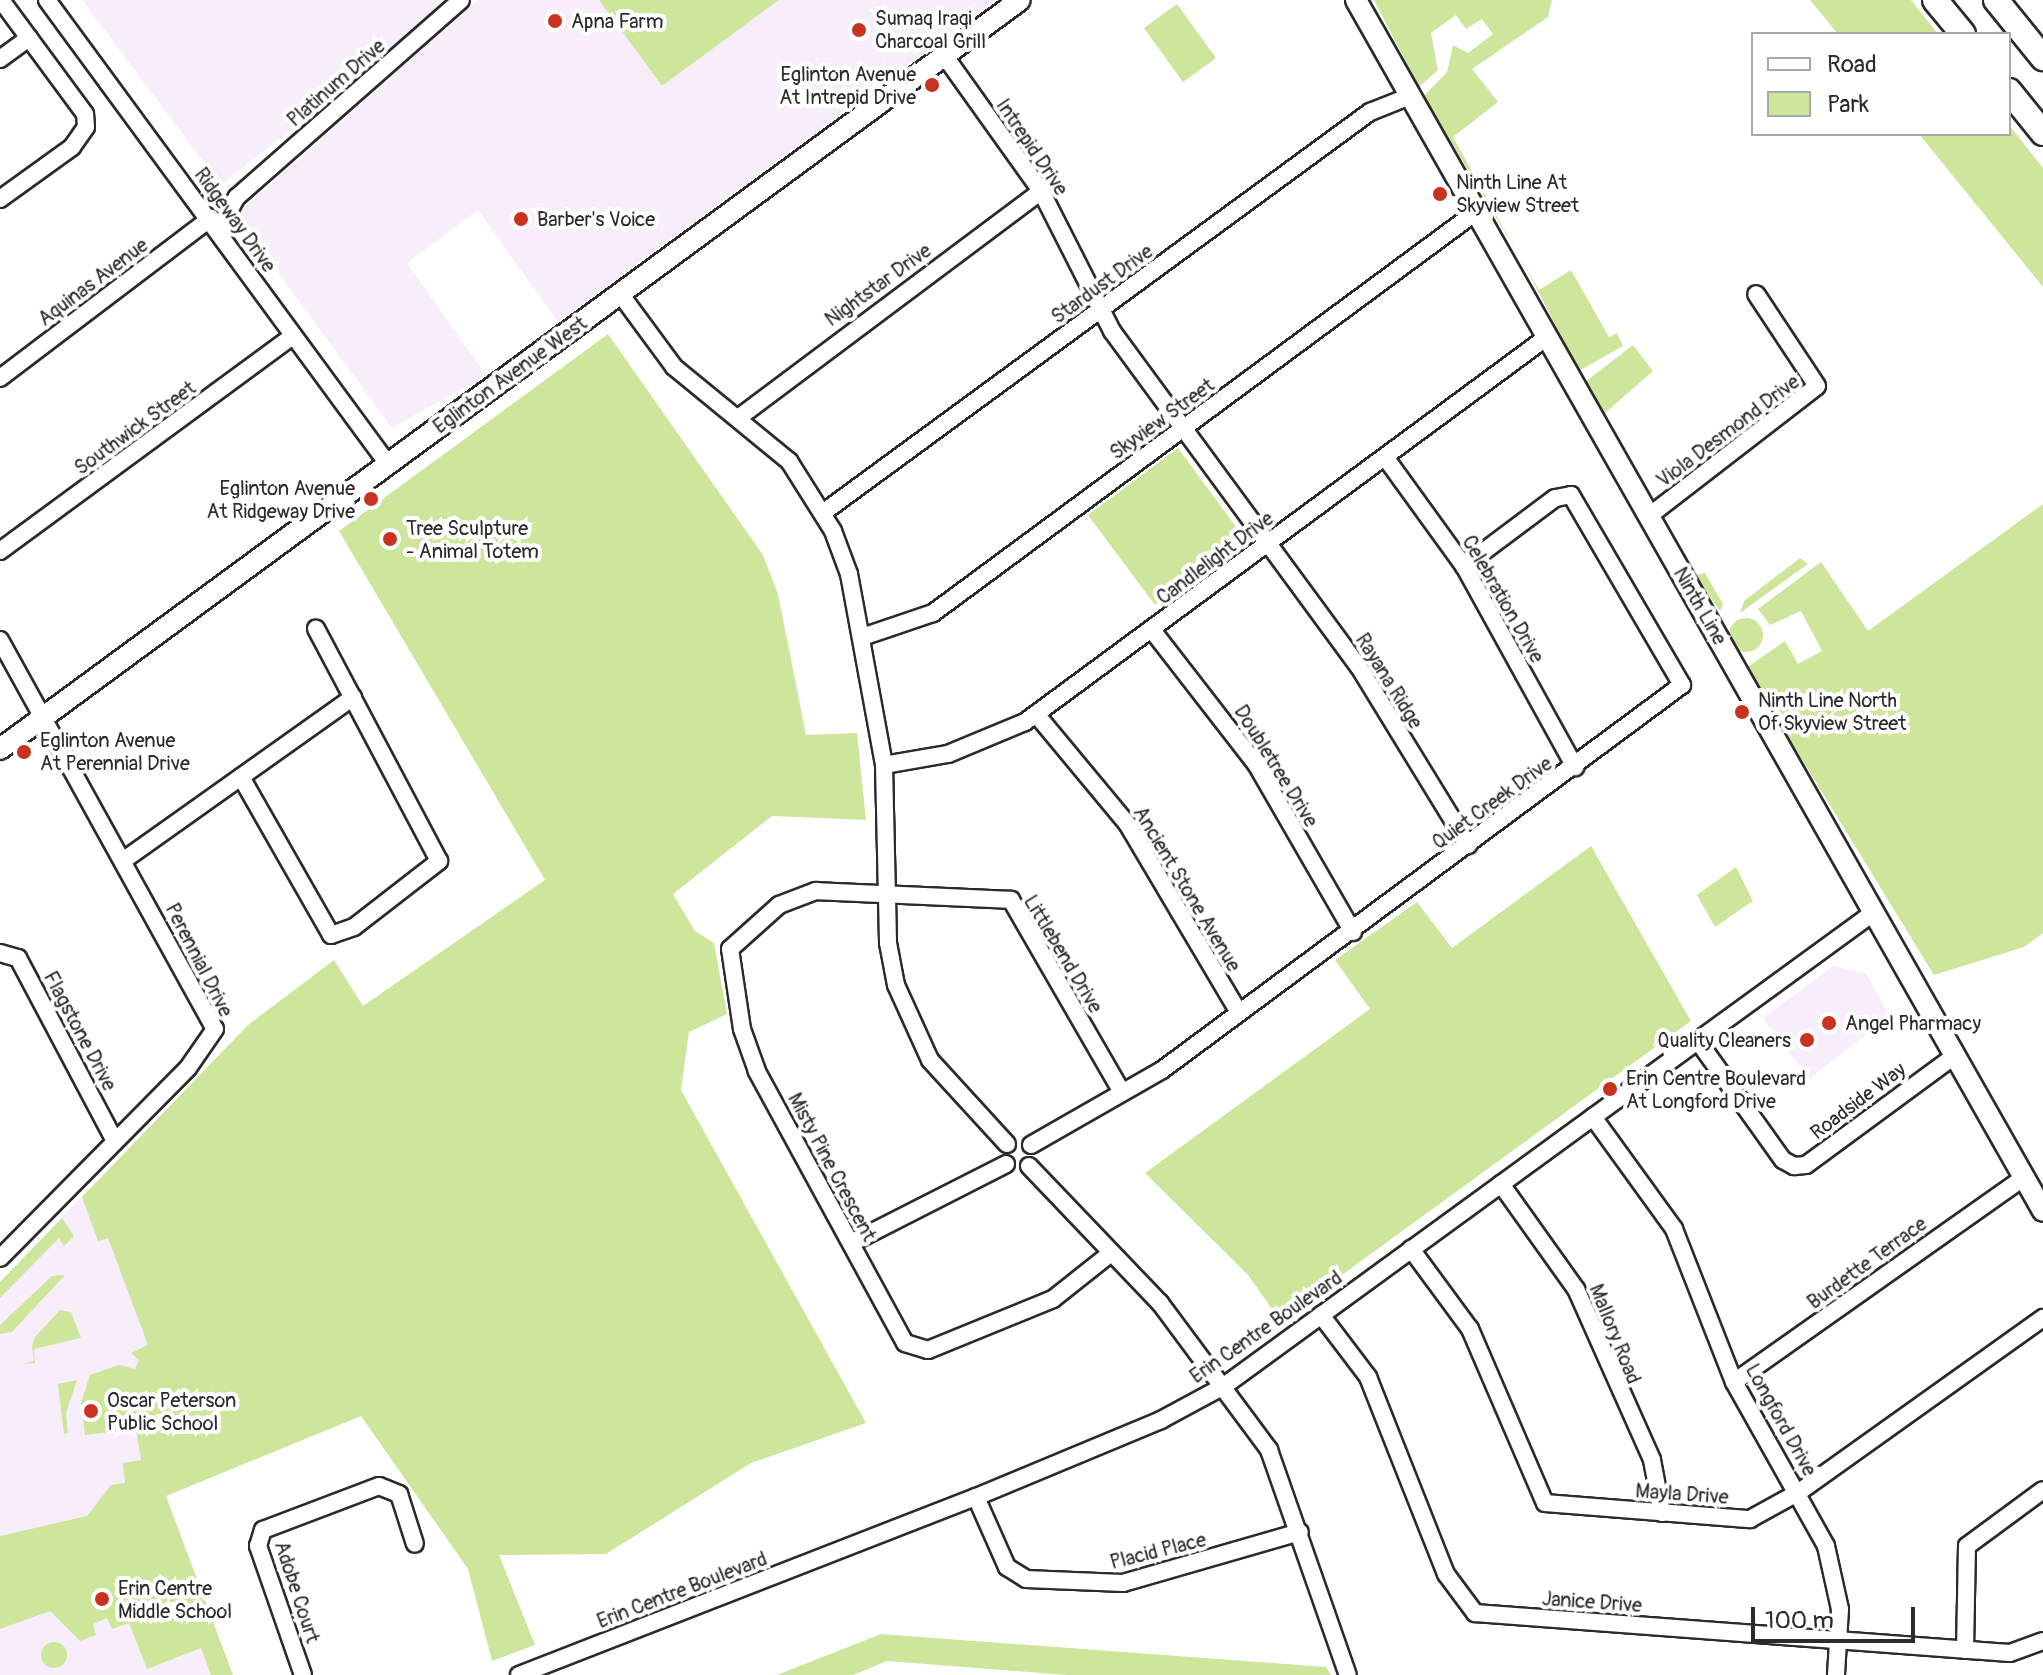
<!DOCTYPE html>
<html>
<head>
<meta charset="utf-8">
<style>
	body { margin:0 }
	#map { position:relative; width:2043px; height:1675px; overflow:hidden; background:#fff; font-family:Pangolin,sans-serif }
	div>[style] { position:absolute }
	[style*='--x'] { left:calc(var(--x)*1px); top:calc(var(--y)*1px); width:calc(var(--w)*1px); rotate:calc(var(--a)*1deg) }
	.built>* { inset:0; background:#f7edfb }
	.green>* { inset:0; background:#cde69c }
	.round { border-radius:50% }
	.roads { filter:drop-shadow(2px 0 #2b2b2b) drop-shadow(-2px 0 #2b2b2b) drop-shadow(0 2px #2b2b2b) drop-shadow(0 -2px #2b2b2b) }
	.minor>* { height:16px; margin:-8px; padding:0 8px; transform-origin:8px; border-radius:8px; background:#fff }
	.major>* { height:20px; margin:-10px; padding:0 10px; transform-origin:10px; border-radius:10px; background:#fff }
	.highway>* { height:24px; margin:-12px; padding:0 12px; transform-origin:12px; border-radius:12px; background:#fff }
	.dots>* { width:22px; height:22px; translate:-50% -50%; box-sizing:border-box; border:4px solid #fff; border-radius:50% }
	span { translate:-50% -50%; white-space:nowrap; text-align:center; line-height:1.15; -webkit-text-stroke:8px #fff; paint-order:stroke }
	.poi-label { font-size:20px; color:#2b2b2b }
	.left { translate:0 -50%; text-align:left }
	.right { translate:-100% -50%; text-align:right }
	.street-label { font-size:20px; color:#2b2b2b }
	.legend { position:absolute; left:1751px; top:32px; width:260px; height:104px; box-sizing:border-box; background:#fff; border:2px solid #aaa; margin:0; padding:10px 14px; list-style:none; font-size:24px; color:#2b2b2b }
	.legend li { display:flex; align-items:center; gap:16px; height:40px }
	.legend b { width:40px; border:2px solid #aaa }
	.scale { position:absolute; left:1751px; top:1607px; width:164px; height:36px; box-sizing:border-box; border:4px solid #2b2b2b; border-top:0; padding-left:10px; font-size:24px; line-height:28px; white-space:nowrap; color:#2b2b2b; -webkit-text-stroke:6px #fff; paint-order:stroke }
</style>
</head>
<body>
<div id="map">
	<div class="built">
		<div style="clip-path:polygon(82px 0,455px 0,221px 185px)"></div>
		<div style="clip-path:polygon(478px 0,599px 0,662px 86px,779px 0,996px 0,558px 322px,478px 210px,407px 263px,486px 375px,392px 428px,236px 215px)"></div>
		<div style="clip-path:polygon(1833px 966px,1866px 973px,1890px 1016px,1809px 1079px,1763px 1018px)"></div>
		<div style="clip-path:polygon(95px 1183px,207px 1479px,166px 1497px,233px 1675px,0 1675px,0 1282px)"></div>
	</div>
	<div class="green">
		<div style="clip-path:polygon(599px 0,779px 0,662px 86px)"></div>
		<div style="clip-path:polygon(1374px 0,1552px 0,1548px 17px,1472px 69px,1498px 102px,1453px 137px,1516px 251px,1424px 96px,1447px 72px,1453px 45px,1468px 53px,1493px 34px,1482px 19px,1466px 29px,1456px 15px,1431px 33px,1438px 70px,1419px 87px)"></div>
		<div style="clip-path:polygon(1810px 0,1911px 0,1938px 34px,1838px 34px)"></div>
		<div style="clip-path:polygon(1177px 4px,1216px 58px,1183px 82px,1144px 28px)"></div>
		<div style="clip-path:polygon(2009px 125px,2043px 168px,2043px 287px,1919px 134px,2009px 134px)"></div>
		<div style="clip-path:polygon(1522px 260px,1539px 290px,1571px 270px,1609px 337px,1617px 333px,1623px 346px,1579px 371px)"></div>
		<div style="clip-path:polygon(608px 334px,763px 555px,778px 594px,806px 735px,857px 733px,866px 820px,772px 816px,673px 894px,695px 931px,714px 943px,727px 1014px,689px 1032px,681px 1090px,866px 1423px,751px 1463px,606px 1554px,499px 1555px,535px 1645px,492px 1661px,468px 1569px,361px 1416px,166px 1496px,233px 1675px,211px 1675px,201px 1648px,147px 1669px,129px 1623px,112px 1629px,107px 1618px,93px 1624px,96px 1635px,80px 1641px,50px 1611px,0 1629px,0 1536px,87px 1516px,111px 1485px,125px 1483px,123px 1463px,141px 1460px,136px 1429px,85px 1435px,81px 1402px,90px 1375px,119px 1365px,135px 1369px,139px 1360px,131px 1353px,148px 1345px,108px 1238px,98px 1241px,82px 1197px,248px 1025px,334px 960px,363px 1006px,545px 880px,339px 531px)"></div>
		<div style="clip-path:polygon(1633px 345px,1653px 371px,1604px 414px,1585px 382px)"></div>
		<div style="clip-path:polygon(1178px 448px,1245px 539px,1155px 605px,1088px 515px)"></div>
		<div style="clip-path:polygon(2043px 504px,2043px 933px,2024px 947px,1934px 975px,1746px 668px,1785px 641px,1798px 664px,1822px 651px,1801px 611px,1770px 625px,1758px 609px,1821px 562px,1868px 631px)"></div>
		<div style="clip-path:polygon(1800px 558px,1808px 564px,1740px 613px,1744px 601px)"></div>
		<div style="clip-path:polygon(1705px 573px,1723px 604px,1720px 611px,1695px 575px)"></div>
		<div class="round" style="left:1729px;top:618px;width:34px;height:34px"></div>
		<div style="clip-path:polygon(1591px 846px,1691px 1021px,1280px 1320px,1248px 1275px,1145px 1173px,1370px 1009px,1335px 960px,1417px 902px,1452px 948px)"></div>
		<div style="clip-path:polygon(1736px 867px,1753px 901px,1715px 927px,1697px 895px)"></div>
		<div style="clip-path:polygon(62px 1218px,74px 1236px,64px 1246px,59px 1238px,0 1298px,0 1282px)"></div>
		<div style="clip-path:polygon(65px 1275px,12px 1332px,0 1334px,0 1325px,52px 1276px)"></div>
		<div style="clip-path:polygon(60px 1310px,71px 1312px,81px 1338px,34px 1349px,35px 1363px,22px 1364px,34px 1361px,32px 1346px,35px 1337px)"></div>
		<div style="clip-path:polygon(77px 1380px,66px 1413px,68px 1433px,64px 1434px,58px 1384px)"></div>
		<div style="clip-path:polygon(881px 1634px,1326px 1667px,1331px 1675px,1067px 1675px,887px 1661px,853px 1675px,777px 1675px)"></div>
		<div class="round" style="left:41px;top:1642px;width:26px;height:26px"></div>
	</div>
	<div class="roads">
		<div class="minor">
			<div style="--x:47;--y:0;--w:576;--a:53.69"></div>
			<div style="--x:944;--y:55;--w:167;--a:54.5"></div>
			<div style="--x:1041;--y:191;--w:157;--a:63.1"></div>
			<div style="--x:1112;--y:331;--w:417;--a:53.7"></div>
			<div style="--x:1359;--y:667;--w:209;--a:58.5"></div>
			<div style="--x:0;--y:59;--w:36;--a:-36"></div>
			<div style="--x:0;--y:199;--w:89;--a:-35.8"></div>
			<div style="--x:72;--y:147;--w:24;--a:-55"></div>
			<div style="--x:86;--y:127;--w:13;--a:-94"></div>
			<div style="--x:85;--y:114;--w:142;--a:-126.4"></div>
			<div style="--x:219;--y:229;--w:37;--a:-61"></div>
			<div style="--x:237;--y:197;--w:298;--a:-41.3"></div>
			<div style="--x:621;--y:295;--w:89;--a:53.6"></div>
			<div style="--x:674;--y:367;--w:149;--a:39.3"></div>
			<div style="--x:789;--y:461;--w:83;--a:57.8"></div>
			<div style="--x:833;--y:531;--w:46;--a:69.6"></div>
			<div style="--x:849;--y:574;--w:194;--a:79.6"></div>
			<div style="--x:884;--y:765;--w:178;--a:88.7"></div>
			<div style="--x:888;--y:943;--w:43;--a:79.2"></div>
			<div style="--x:896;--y:985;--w:82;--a:65.6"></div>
			<div style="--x:930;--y:1060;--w:114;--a:47.5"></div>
			<div style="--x:0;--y:378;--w:265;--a:-37.2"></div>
			<div style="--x:742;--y:415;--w:374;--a:-36.8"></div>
			<div style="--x:1385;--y:457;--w:135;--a:54.1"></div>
			<div style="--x:1464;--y:566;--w:230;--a:61.1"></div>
			<div style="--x:824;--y:512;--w:677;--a:-36.23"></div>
			<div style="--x:1370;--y:112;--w:43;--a:-21.8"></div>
			<div style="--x:1649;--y:516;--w:212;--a:-37.7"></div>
			<div style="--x:1817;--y:386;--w:110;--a:-123.5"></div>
			<div style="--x:0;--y:551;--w:363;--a:-36.3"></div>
			<div style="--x:1152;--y:630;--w:170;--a:52.2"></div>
			<div style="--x:1256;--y:764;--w:194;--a:60"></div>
			<div style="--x:862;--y:637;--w:75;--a:-18.7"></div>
			<div style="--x:933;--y:613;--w:675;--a:-36.45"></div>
			<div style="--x:0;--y:640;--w:444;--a:61.1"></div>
			<div style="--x:215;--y:1029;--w:47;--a:124.7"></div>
			<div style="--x:188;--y:1068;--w:267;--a:134.7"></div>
			<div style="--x:1036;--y:714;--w:144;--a:50.3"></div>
			<div style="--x:1128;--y:825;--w:218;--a:59.4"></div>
			<div style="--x:884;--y:765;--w:65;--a:-9.8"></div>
			<div style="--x:948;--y:754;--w:83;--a:-22.6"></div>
			<div style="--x:1025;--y:722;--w:649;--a:-36.41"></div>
			<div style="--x:241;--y:777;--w:182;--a:60.3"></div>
			<div style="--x:331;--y:935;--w:24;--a:-19"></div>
			<div style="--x:354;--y:927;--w:108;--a:-37.8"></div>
			<div style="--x:439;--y:861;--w:263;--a:-117.9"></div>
			<div style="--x:124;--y:860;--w:281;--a:-35.4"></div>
			<div style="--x:0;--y:953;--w:19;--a:16"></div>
			<div style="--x:18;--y:958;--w:207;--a:62.1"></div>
			<div style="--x:1698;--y:1041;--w:146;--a:54.5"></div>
			<div style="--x:1783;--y:1160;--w:13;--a:29"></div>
			<div style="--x:1794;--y:1166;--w:12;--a:-5"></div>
			<div style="--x:1806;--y:1165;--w:186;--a:-36.3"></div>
			<div style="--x:1593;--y:1117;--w:138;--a:54.1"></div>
			<div style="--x:1674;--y:1229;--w:164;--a:68.6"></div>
			<div style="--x:1734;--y:1382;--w:188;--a:60.7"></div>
			<div style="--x:1826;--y:1546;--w:65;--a:77.5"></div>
			<div style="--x:1840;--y:1609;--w:66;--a:93.5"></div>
			<div style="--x:1031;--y:1145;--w:151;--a:-29.8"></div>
			<div style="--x:1162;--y:1070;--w:647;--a:-36.52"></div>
			<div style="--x:1682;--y:685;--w:220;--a:-120.3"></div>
			<div style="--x:1571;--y:495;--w:16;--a:169"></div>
			<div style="--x:1555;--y:498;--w:114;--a:143.2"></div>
			<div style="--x:1029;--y:1166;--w:190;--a:46.3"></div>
			<div style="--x:1160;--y:1303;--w:183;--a:53.4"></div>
			<div style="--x:1269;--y:1450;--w:238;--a:70.7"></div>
			<div style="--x:1501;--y:1184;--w:129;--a:54.5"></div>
			<div style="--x:1576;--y:1289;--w:187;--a:66"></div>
			<div style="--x:1652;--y:1460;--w:54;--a:79.3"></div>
			<div style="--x:851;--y:1243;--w:174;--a:-27"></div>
			<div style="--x:1411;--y:1249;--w:99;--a:53.6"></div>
			<div style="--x:1470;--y:1329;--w:189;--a:66.7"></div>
			<div style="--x:1545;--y:1503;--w:206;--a:4.5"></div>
			<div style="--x:1750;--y:1519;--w:56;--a:-28.9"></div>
			<div style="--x:1799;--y:1492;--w:300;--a:-35.5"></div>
			<div style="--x:1111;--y:1253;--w:74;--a:141.6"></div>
			<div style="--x:1053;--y:1299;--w:135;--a:157.8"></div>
			<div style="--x:928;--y:1350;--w:24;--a:-163"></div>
			<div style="--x:905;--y:1343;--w:310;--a:-118.6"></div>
			<div style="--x:757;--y:1071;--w:45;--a:-109.7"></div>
			<div style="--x:742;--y:1029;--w:81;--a:-98.5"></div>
			<div style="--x:730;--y:949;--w:66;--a:-41.9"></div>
			<div style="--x:779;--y:905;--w:40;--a:-21"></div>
			<div style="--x:816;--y:891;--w:195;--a:2.6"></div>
			<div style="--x:1011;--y:900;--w:222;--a:60"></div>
			<div style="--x:1321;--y:1315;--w:78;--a:52.8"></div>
			<div style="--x:1368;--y:1377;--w:212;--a:68.4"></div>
			<div style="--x:1446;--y:1574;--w:49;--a:53.4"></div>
			<div style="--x:1475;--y:1613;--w:536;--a:4.28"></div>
			<div style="--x:2010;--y:1653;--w:35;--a:-20"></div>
			<div style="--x:1734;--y:1382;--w:356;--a:-35.2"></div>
			<div style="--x:976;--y:1497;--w:77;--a:66.1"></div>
			<div style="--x:1007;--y:1567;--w:22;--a:32"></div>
			<div style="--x:1026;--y:1579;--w:97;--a:2.4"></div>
			<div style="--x:1123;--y:1583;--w:184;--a:-16.1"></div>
			<div style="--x:1965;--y:1650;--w:104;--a:-88.9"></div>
			<div style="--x:1967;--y:1546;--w:94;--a:-36.4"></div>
			<div style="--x:303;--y:1675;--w:137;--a:-109.2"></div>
			<div style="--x:258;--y:1546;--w:17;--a:-73"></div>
			<div style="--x:263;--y:1530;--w:124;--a:-20.8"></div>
			<div style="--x:379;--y:1486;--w:22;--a:22"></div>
			<div style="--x:399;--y:1494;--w:52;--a:72.3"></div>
			<div style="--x:519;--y:1675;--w:490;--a:-21.3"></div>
			<div style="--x:976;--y:1497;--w:200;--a:-22.6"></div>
			<div style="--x:1161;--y:1420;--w:72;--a:-28.4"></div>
			<div style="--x:1224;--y:1386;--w:803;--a:-36.09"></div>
		</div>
		<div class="major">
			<div style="--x:1356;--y:0;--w:1392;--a:60.43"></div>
			<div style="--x:0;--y:749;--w:1265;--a:-36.29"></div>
		</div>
		<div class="highway">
			<div style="--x:1935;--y:0;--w:44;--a:50.5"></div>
			<div style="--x:1996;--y:0;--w:75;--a:51"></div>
			<div style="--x:2009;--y:91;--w:54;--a:51"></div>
		</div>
	</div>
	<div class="dots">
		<div style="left:555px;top:21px;background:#c8321e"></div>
		<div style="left:859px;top:30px;background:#c8321e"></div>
		<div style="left:932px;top:85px;background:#c8321e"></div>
		<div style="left:1440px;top:194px;background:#c8321e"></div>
		<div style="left:521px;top:219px;background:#c8321e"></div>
		<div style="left:371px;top:499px;background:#c8321e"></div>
		<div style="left:390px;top:539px;background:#c8321e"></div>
		<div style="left:1742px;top:712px;background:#c8321e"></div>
		<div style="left:24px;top:752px;background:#c8321e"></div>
		<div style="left:1829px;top:1023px;background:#c8321e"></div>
		<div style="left:1807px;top:1040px;background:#c8321e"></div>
		<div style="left:1610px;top:1089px;background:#c8321e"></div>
		<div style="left:91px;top:1411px;background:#c8321e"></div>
		<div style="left:102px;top:1599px;background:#c8321e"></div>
	</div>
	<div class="poi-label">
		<span class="left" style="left:875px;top:30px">Sumaq Iraqi<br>Charcoal Grill</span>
		<span class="left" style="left:571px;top:21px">Apna Farm</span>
		<span class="right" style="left:916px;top:86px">Eglinton Avenue<br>At Intrepid Drive</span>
		<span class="left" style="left:1456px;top:194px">Ninth Line At<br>Skyview Street</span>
		<span class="left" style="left:537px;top:219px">Barber's Voice</span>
		<span class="right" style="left:355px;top:500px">Eglinton Avenue<br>At Ridgeway Drive</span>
		<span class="left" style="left:406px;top:540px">Tree Sculpture<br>- Animal Totem</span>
		<span class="left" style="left:1758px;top:712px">Ninth Line North<br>Of Skyview Street</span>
		<span class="left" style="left:40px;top:752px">Eglinton Avenue<br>At Perennial Drive</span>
		<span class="left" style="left:1845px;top:1023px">Angel Pharmacy</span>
		<span class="right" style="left:1791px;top:1040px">Quality Cleaners</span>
		<span class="left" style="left:1626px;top:1090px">Erin Centre Boulevard<br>At Longford Drive</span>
		<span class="left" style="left:107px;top:1412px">Oscar Peterson<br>Public School</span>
		<span class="left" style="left:118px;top:1600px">Erin Centre<br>Middle School</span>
	</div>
	<div class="street-label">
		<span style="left:336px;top:83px;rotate:-41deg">Platinum Drive</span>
		<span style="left:1032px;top:147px;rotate:56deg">Intrepid Drive</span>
		<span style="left:235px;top:220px;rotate:54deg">Ridgeway Drive</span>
		<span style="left:93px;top:282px;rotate:-37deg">Aquinas Avenue</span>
		<span style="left:1102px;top:284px;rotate:-36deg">Stardust Drive</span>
		<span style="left:878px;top:285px;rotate:-36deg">Nightstar Drive</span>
		<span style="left:510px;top:375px;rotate:-36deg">Eglinton Avenue West</span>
		<span style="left:1162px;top:419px;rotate:-36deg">Skyview Street</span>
		<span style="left:135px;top:428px;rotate:-36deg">Southwick Street</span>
		<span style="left:1728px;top:431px;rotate:-37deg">Viola Desmond Drive</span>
		<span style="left:1215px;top:558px;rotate:-37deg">Candlelight Drive</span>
		<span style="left:1503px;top:599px;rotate:60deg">Celebration Drive</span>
		<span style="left:1700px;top:606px;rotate:60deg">Ninth Line</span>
		<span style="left:1389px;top:681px;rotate:58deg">Rayana Ridge</span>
		<span style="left:1276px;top:766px;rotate:58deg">Doubletree Drive</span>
		<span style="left:1492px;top:803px;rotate:-36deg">Quiet Creek Drive</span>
		<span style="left:1187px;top:889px;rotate:59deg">Ancient Stone Avenue</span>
		<span style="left:1063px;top:954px;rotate:59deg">Littlebend Drive</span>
		<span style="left:199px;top:960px;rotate:63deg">Perennial Drive</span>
		<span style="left:80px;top:1031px;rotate:62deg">Flagstone Drive</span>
		<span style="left:1858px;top:1101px;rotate:-37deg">Roadside Way</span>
		<span style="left:832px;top:1167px;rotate:62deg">Misty Pine Crescent</span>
		<span style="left:1867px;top:1263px;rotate:-36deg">Burdette Terrace</span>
		<span style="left:1266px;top:1327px;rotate:-35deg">Erin Centre Boulevard</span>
		<span style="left:1615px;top:1334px;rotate:68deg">Mallory Road</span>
		<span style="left:1781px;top:1420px;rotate:61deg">Longford Drive</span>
		<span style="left:1682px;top:1494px;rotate:4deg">Mayla Drive</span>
		<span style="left:1158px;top:1551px;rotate:-14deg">Placid Place</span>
		<span style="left:682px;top:1590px;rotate:-21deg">Erin Centre Boulevard</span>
		<span style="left:297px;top:1592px;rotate:72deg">Adobe Court</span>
		<span style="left:1592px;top:1602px;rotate:4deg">Janice Drive</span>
	</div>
	<ul class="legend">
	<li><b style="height:10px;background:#fff"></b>Road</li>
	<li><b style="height:22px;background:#cde69c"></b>Park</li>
	</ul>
	<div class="scale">100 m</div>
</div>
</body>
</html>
